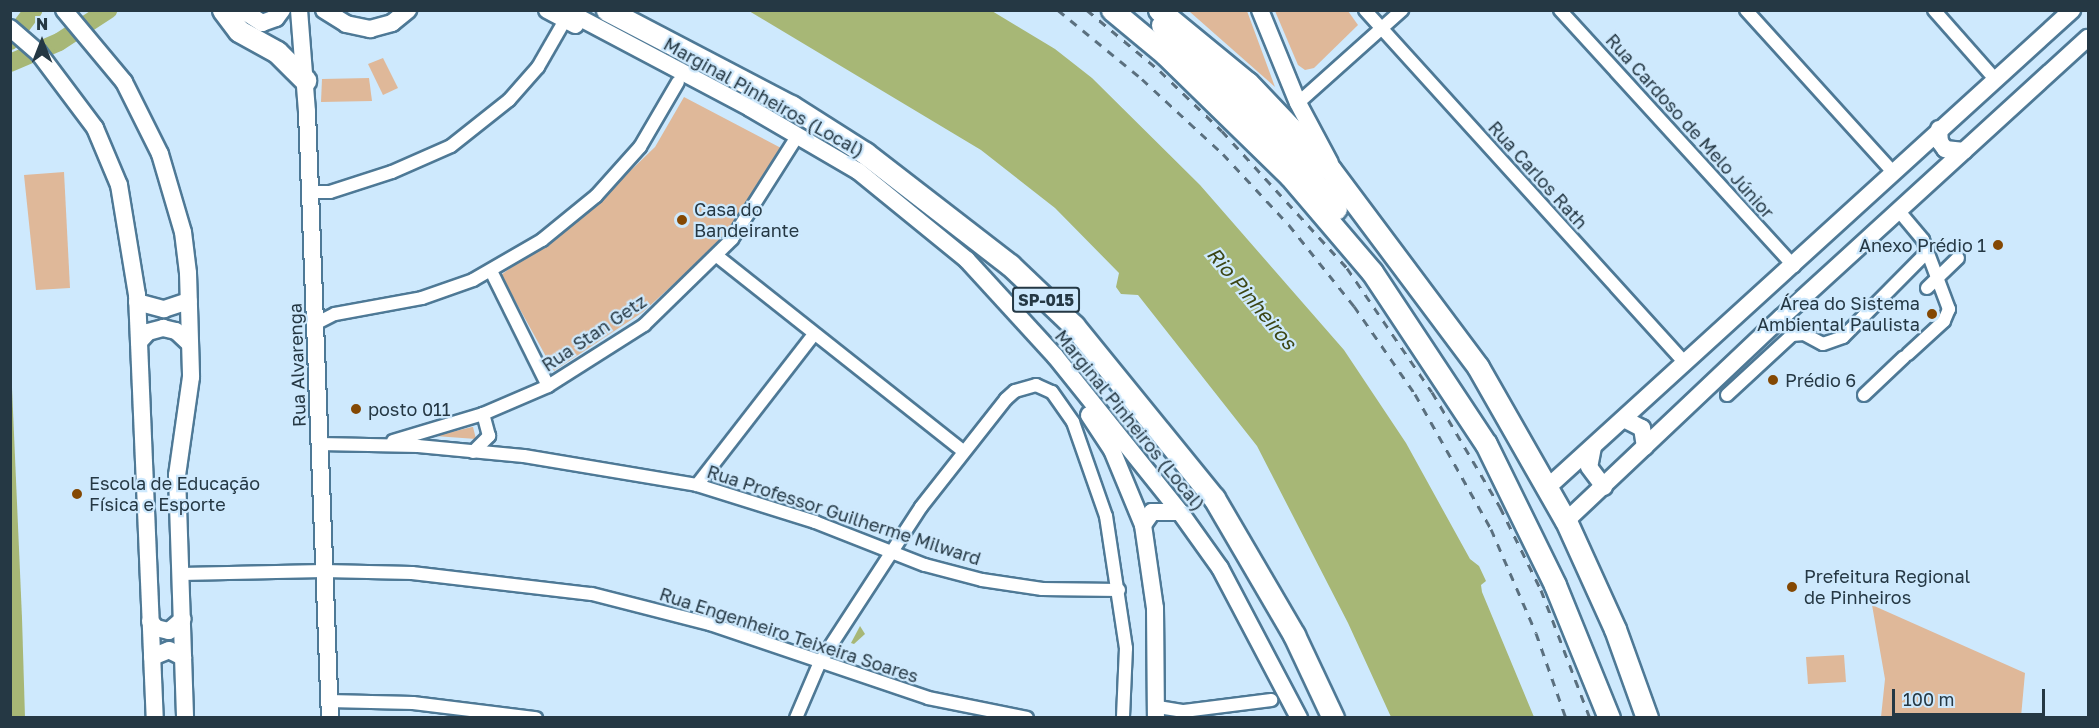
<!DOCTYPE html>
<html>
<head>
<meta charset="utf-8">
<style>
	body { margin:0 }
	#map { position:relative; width:2099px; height:728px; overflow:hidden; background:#cee9fd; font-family:"Golos Text",sans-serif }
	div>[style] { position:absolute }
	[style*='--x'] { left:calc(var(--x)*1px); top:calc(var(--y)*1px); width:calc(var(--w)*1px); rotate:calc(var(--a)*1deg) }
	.green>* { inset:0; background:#dfb899 }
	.water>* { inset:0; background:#a7b776 }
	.river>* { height:18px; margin:-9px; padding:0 9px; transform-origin:9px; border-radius:9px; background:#a7b776 }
	.roads { filter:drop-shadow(2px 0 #4e7996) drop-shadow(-2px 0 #4e7996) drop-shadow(0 2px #4e7996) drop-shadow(0 -2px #4e7996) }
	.street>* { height:12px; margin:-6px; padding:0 6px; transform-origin:6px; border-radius:6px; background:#fff }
	.secondary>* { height:16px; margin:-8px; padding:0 8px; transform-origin:8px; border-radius:8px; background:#fff }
	.highway>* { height:21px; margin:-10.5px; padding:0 10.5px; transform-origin:10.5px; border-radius:10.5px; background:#fff }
	.rail>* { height:3px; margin-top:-1.5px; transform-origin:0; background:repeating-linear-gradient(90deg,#5a6f7e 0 8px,transparent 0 16px) }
	.dots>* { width:16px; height:16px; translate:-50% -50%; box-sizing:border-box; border:3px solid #cee9fd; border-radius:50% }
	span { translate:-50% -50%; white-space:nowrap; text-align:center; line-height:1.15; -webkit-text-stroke:4.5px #cee9fd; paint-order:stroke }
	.shield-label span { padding:2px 4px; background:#cee9fd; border:2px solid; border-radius:4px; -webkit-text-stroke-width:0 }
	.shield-label { font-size:16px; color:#253844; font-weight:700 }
	.street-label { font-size:18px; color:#253844 }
	.poi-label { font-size:18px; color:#253844 }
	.left { translate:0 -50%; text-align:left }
	.right { translate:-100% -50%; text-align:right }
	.water-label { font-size:20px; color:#3c4615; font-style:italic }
	.frame { position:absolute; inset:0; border:12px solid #253844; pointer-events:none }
	.north { position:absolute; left:12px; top:12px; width:60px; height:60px; -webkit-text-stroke:4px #cee9fd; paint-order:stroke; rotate:0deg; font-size:16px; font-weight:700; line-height:24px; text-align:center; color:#253844 }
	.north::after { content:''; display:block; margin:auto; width:21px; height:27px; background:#253844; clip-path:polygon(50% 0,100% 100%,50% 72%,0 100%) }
	.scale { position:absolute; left:1892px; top:689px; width:153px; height:27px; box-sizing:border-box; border:3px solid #253844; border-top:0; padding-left:8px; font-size:18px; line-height:21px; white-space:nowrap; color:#253844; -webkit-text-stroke:4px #cee9fd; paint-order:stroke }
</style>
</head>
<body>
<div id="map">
	<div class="green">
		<div style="clip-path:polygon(1188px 11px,1247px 11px,1275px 87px,1190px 12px)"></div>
		<div style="clip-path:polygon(1275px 11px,1348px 11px,1358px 25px,1314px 68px,1305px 70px,1298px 65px)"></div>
		<div style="clip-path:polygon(383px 58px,398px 88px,383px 95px,368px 64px)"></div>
		<div style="clip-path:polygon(369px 78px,372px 101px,321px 102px,322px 79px)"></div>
		<div style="clip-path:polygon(684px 97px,781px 148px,734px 225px,711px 250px,643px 312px,554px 371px,501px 275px,593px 207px,655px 147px)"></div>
		<div style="clip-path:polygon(64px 172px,70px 288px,36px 290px,24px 175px)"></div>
		<div style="clip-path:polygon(473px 427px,476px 439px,435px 436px,472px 427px)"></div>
		<div style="clip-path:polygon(1872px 605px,2025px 673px,2021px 717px,1881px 717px,1885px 679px)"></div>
		<div style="clip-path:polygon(1844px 655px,1846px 682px,1808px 684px,1806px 657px)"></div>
	</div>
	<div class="water">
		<div style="clip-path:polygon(749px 11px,992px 11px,1055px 49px,1092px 78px,1200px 185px,1344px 350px,1406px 443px,1470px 559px,1479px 566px,1486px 581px,1481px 585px,1482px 592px,1534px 717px,1391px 717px,1348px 623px,1257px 446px,1138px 295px,1121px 294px,1116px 287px,1119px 273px,1055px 208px,981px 150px)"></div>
		<div style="clip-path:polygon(11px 365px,22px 618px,25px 718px,10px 717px)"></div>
		<div style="clip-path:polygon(860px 626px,865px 634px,854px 644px,851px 643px)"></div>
	</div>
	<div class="river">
		<div style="--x:10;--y:41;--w:39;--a:-53"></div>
		<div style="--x:10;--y:63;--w:53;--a:-23.2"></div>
		<div style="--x:59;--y:42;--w:59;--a:-33.1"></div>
	</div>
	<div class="roads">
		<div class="street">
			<div style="--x:1365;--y:10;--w:476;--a:47.8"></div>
			<div style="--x:1560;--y:10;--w:347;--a:47.6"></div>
			<div style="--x:1746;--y:10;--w:219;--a:47.8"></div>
			<div style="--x:1934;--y:10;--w:94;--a:48.5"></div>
			<div style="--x:1298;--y:103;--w:140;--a:-41.8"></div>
			<div style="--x:310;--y:192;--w:20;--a:0"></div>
			<div style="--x:330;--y:192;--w:65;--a:-17.9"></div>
			<div style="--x:392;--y:172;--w:64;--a:-23.8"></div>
			<div style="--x:451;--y:146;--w:74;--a:-38.4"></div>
			<div style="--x:509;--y:100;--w:44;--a:-48.7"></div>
			<div style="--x:538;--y:67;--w:54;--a:-60.1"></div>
			<div style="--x:1898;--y:210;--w:39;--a:50"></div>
			<div style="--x:1923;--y:240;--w:74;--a:69.4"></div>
			<div style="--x:1949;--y:309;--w:13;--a:113"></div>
			<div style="--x:1944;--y:321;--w:49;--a:137.5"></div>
			<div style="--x:717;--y:256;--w:313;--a:38.4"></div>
			<div style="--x:491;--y:271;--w:128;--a:63.6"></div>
			<div style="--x:1927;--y:288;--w:43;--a:-44.1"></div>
			<div style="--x:315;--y:324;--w:22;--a:-27"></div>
			<div style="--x:335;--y:314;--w:88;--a:-10.4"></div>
			<div style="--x:422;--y:298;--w:54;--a:-19.4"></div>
			<div style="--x:473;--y:280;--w:80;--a:-30.1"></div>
			<div style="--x:542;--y:240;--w:70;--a:-39.2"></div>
			<div style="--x:596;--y:196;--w:66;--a:-48.1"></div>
			<div style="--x:640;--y:147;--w:75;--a:-59.7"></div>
			<div style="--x:1727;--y:395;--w:88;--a:-42.7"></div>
			<div style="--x:1792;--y:335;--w:12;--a:-5"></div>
			<div style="--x:1804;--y:334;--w:21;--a:28"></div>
			<div style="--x:1823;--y:344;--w:21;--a:-19"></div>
			<div style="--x:1843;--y:337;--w:121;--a:-45.3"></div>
			<div style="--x:1864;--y:395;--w:55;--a:-43.5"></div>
			<div style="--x:393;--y:441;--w:94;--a:-16.7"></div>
			<div style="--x:483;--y:414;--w:71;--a:-23.3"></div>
			<div style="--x:548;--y:386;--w:114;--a:-32.4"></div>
			<div style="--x:644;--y:325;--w:123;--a:-44.3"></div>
			<div style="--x:732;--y:239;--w:114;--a:-57.6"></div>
			<div style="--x:320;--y:444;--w:98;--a:1.2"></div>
			<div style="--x:418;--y:446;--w:106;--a:5.4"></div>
			<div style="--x:524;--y:456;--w:175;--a:9.5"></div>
			<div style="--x:697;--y:485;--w:124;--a:17.4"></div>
			<div style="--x:815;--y:522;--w:118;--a:21.4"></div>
			<div style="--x:925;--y:565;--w:59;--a:14.7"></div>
			<div style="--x:982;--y:580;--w:61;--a:8.5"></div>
			<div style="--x:1042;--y:589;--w:77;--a:0.7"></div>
			<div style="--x:473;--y:452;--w:23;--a:-45"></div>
			<div style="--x:489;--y:436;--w:23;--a:-105"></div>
			<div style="--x:697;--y:485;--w:191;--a:-52.2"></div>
			<div style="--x:181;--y:574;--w:143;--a:-1.2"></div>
			<div style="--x:324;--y:571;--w:88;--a:1.3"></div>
			<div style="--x:412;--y:573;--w:181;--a:6.7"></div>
			<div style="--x:592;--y:594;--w:122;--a:14.3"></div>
			<div style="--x:710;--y:624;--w:230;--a:18.7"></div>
			<div style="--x:928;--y:698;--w:101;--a:11.4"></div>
			<div style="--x:329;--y:701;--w:84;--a:1.4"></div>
			<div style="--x:413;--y:703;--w:124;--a:7"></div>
			<div style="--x:1158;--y:707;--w:26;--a:9"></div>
			<div style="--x:1184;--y:711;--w:88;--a:-7.2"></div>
			<div style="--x:796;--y:718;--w:61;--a:-66.8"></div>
			<div style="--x:820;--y:662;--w:185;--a:-56.9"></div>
			<div style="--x:921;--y:507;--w:137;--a:-51.8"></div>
			<div style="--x:1006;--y:399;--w:12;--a:-42"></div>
			<div style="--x:1015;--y:391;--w:22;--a:-16"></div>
			<div style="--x:1036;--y:385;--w:17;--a:24"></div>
			<div style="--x:1052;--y:392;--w:37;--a:55"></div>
			<div style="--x:1073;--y:422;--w:100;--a:70.7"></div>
			<div style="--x:1106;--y:516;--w:134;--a:81.4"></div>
			<div style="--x:1126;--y:648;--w:70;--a:92.5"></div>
		</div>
		<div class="secondary">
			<div style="--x:64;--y:10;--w:94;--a:50.2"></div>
			<div style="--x:124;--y:82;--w:80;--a:63.4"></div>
			<div style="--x:160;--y:154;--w:81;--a:73.6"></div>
			<div style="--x:183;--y:232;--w:41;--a:83"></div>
			<div style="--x:188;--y:273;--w:104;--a:88.3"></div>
			<div style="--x:191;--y:377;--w:99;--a:98.1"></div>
			<div style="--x:177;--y:475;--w:243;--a:88.1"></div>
			<div style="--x:242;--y:10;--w:24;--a:33"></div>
			<div style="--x:262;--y:23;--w:15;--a:-20"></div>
			<div style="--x:276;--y:18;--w:10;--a:-53"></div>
			<div style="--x:299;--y:10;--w:102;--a:85.5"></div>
			<div style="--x:307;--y:112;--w:606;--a:87.83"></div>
			<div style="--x:324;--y:10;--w:26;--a:32"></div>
			<div style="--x:346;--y:24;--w:25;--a:12"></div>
			<div style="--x:370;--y:29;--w:23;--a:-15"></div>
			<div style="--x:392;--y:23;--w:21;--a:-39"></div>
			<div style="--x:547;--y:10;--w:32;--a:28"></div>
			<div style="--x:565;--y:10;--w:209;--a:27.9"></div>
			<div style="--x:750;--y:108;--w:125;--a:30.3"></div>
			<div style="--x:858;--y:171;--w:141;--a:39.2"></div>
			<div style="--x:967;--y:260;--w:130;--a:47.5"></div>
			<div style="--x:1055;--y:356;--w:200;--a:51.3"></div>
			<div style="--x:1180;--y:512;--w:69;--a:54.5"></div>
			<div style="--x:1220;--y:568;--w:170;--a:62.2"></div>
			<div style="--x:1260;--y:10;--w:100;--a:67.8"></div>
			<div style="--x:1298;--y:103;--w:68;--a:61.9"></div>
			<div style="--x:10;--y:28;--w:37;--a:41"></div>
			<div style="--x:38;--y:52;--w:95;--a:53.1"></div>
			<div style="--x:95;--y:128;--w:62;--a:67.2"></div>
			<div style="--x:119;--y:185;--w:111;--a:80.7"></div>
			<div style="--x:137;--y:295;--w:423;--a:87.6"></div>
			<div style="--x:1939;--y:129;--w:13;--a:86"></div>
			<div style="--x:1940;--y:142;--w:9;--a:54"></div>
			<div style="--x:1945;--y:149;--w:19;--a:6"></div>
			<div style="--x:137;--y:302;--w:28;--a:15"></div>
			<div style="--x:164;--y:309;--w:26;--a:-18"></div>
			<div style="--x:139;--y:342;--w:13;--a:-48"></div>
			<div style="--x:148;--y:332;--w:16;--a:-15"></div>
			<div style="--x:163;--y:328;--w:13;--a:13"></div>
			<div style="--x:176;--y:331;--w:19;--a:43"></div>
			<div style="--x:1089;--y:415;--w:42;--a:56.7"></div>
			<div style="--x:1112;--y:450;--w:81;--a:67.5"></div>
			<div style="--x:1143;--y:525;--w:84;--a:81.8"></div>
			<div style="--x:1155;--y:608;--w:110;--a:89.5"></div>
			<div style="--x:1624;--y:419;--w:20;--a:27"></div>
			<div style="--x:1642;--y:428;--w:19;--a:81"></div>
			<div style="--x:1593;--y:447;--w:20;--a:101"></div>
			<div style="--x:1589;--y:467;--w:25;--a:53"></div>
			<div style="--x:1548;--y:487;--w:709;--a:-42.31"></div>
			<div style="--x:1566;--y:521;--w:297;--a:-43.4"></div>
			<div style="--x:1782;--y:317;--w:414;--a:-42.4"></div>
			<div style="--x:1143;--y:525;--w:16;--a:-55"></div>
			<div style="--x:1152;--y:512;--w:28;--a:0"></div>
			<div style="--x:150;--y:621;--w:9;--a:49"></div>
			<div style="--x:156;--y:628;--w:13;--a:13"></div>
			<div style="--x:169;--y:631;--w:18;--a:-41"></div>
			<div style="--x:152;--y:657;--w:18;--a:-22"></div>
			<div style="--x:169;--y:650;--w:16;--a:27"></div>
		</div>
		<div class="highway">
			<div style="--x:223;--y:10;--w:26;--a:53"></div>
			<div style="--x:239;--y:31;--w:43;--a:28.9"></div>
			<div style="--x:277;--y:52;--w:40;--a:45"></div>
			<div style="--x:607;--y:10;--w:208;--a:27.6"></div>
			<div style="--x:791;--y:106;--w:88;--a:32.4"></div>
			<div style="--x:865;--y:153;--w:183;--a:37.7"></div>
			<div style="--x:1010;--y:265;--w:88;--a:43.6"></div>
			<div style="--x:1074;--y:326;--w:222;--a:50.9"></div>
			<div style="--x:1214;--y:498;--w:159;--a:59.7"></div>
			<div style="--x:1294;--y:635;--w:92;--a:64.8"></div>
			<div style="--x:1112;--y:10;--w:69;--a:39.7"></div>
			<div style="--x:1165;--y:54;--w:175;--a:44.3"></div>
			<div style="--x:1290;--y:176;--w:126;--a:49.5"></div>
			<div style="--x:1372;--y:272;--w:206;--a:56.5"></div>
			<div style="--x:1486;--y:444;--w:157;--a:63.9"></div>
			<div style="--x:1555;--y:585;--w:144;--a:67.9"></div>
			<div style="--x:1159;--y:10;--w:115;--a:39.4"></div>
			<div style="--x:1248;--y:83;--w:119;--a:46.4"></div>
			<div style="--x:1330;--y:169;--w:247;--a:53.2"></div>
			<div style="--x:1478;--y:367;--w:177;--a:60.3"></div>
			<div style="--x:1566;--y:521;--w:119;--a:65.6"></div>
			<div style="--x:1615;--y:629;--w:95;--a:70.2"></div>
			<div style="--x:1162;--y:25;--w:175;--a:44.5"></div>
			<div style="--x:1287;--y:148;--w:78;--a:51.2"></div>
		</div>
	</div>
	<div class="rail">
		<div style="--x:1058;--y:10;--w:109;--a:39.4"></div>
		<div style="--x:1142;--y:79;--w:110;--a:42.8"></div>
		<div style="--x:1223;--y:154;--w:97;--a:47.1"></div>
		<div style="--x:1289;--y:225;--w:104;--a:51.3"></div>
		<div style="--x:1354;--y:306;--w:107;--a:55.3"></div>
		<div style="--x:1415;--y:394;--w:155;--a:60.6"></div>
		<div style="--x:1491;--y:529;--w:113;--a:66.6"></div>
		<div style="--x:1536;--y:633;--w:90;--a:70.6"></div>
		<div style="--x:1087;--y:10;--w:95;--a:39.9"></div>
		<div style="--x:1160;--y:71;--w:86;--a:44.1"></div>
		<div style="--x:1222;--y:131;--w:185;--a:47.6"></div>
		<div style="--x:1347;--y:268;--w:150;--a:55.6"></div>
		<div style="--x:1432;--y:392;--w:134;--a:59.4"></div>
		<div style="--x:1500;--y:507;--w:93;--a:63.7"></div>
		<div style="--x:1541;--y:590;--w:137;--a:69.1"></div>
	</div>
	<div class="dots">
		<div style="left:682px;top:220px;background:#844803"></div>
		<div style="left:1998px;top:245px;background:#844803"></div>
		<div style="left:1932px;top:314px;background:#844803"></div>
		<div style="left:1773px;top:380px;background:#844803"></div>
		<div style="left:356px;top:409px;background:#844803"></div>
		<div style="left:77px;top:494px;background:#844803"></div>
		<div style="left:1792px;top:587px;background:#844803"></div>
	</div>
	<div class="shield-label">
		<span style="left:1046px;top:300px">SP-015</span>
	</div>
	<div class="street-label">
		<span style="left:764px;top:97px;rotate:29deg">Marginal Pinheiros (Local)</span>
		<span style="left:1690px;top:126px;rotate:48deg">Rua Cardoso de Melo Júnior</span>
		<span style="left:1538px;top:175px;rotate:48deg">Rua Carlos Rath</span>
		<span style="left:594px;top:333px;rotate:-34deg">Rua Stan Getz</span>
		<span style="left:297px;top:365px;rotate:-92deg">Rua Alvarenga</span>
		<span style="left:1130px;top:420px;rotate:51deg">Marginal Pinheiros (Local)</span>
		<span style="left:844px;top:515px;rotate:18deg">Rua Professor Guilherme Milward</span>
		<span style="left:789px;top:635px;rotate:18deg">Rua Engenheiro Teixeira Soares</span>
	</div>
	<div class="poi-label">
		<span class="left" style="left:694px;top:220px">Casa do<br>Bandeirante</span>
		<span class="right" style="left:1986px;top:245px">Anexo Prédio 1</span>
		<span class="right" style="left:1920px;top:314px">Área do Sistema<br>Ambiental Paulista</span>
		<span class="left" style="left:1785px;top:380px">Prédio 6</span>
		<span class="left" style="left:368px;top:409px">posto 011</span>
		<span class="left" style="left:89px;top:494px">Escola de Educação<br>Física e Esporte</span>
		<span class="left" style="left:1804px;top:587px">Prefeitura Regional<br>de Pinheiros</span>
	</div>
	<div class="water-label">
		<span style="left:1252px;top:298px;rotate:50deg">Rio Pinheiros</span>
	</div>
	<div class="frame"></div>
	<div class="north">N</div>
	<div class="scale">100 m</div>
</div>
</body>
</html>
